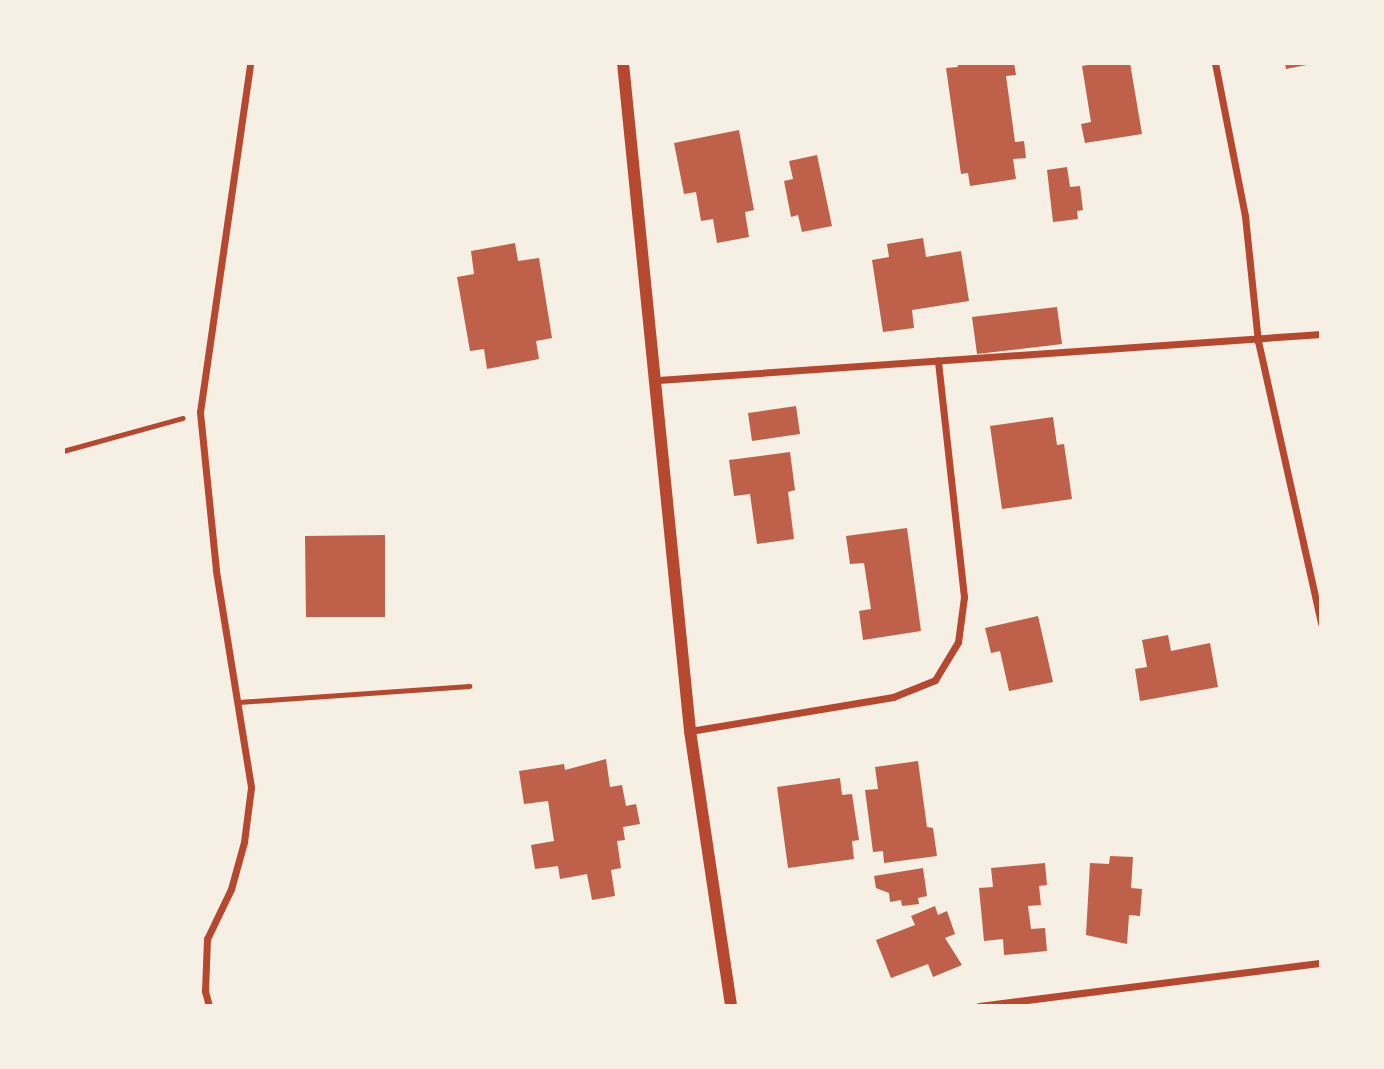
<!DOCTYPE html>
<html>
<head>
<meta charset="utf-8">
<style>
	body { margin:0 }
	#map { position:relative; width:1384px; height:1069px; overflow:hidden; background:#f6efe4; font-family:"IBM Plex Sans",sans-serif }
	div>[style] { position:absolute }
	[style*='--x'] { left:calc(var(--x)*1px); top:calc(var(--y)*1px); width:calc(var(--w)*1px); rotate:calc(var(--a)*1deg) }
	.building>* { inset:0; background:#bf614a }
	.path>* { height:4.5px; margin:-2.25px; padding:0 2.25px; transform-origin:2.25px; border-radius:2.25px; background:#b5482f }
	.service>* { height:5px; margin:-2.5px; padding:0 2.5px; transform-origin:2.5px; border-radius:2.5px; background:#b5482f }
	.minor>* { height:7px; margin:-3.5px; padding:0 3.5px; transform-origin:3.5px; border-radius:3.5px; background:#b5482f }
	.tertiary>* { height:12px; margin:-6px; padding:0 6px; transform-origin:6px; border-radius:6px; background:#b5482f }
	span { translate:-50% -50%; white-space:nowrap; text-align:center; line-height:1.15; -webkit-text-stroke:5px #f6efe4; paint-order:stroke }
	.frame { position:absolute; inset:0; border:65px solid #f6efe4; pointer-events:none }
</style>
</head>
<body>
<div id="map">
	<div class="building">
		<div style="clip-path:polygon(957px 63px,1014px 63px,1016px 75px,1006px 76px,1015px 142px,1024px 141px,1026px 158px,1013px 159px,1016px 179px,970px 186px,968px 173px,961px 174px,946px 68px,958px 67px)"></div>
		<div style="clip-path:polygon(1099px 63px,1130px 63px,1142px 134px,1085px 143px,1081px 124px,1091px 122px,1082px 66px)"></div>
		<div style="clip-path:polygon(1285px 63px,1312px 63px,1312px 64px,1286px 69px)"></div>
		<div style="clip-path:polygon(739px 130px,754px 210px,745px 212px,749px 237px,717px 243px,713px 219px,701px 221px,696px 192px,684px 194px,674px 143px)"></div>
		<div style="clip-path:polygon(817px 155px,832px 226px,802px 232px,798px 215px,791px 217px,784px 181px,793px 179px,789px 161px)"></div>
		<div style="clip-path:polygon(1067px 167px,1070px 187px,1080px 186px,1083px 210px,1077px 211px,1078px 219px,1053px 222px,1047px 170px)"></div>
		<div style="clip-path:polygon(923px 238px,926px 257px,961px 251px,969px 301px,912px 310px,914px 328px,883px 332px,872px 260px,889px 257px,887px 244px)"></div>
		<div style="clip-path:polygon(515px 243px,518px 261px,539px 258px,552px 338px,536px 341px,539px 359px,487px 369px,484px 349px,470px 351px,457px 277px,474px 274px,471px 251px)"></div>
		<div style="clip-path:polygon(1057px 307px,1062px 344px,977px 354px,972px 317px)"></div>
		<div style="clip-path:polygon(796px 406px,800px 434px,752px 441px,748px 413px)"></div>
		<div style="clip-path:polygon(1053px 417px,1057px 445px,1064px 444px,1072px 499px,1002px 509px,990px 426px)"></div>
		<div style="clip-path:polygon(790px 452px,795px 490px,788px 492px,794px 539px,757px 544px,750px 494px,734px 496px,729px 460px)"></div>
		<div style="clip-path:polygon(907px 528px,921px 631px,863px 640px,859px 611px,871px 609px,864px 563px,850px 564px,846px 536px)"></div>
		<div style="clip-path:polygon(385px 535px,385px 617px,306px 617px,305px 536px)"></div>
		<div style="clip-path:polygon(1038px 616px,1053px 682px,1009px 691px,1000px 651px,991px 653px,985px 628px)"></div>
		<div style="clip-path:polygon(1168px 635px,1171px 651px,1210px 643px,1218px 687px,1140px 701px,1135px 669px,1147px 667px,1142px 640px)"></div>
		<div style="clip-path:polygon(606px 759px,610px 787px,622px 785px,626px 806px,636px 804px,640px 824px,623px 827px,625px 840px,617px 841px,621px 868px,611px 870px,615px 896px,592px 900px,587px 874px,560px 879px,558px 866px,535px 869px,531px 845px,554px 841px,548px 801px,524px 804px,519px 771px,564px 764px,565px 770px)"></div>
		<div style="clip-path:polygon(918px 761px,927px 827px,933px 828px,937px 856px,884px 863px,883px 851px,873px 852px,865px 790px,878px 789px,875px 767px)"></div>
		<div style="clip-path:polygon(840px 778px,842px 795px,852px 794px,859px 840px,852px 841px,854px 859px,788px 868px,777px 787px)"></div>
		<div style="clip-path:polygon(1110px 856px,1133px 857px,1131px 888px,1142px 889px,1140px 916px,1129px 915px,1127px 944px,1086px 935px,1090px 863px,1109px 864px)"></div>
		<div style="clip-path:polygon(1045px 863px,1047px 885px,1039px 886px,1041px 905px,1028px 906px,1031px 929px,1045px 928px,1047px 951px,1004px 955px,1003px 939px,984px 941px,979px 888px,993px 887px,991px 868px)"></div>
		<div style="clip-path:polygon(923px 868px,927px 896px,918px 898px,919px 904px,902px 906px,901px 900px,890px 902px,889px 893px,876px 888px,874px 876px)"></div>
		<div style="clip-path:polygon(935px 906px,938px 915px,947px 911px,955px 934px,945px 938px,962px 965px,933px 977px,928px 964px,891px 978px,876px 940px,915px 925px,911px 916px)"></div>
	</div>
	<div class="path">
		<div style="--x:63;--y:451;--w:124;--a:-15.4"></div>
	</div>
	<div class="service">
		<div style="--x:239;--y:702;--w:231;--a:-4"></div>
	</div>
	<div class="minor">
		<div style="--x:1215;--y:63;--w:156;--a:78.9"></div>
		<div style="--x:1245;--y:216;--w:126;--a:84.1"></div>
		<div style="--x:1258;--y:341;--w:290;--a:77.4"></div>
		<div style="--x:658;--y:380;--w:665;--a:-3.97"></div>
		<div style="--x:690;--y:731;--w:206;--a:-9.5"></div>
		<div style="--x:893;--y:697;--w:45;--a:-22"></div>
		<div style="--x:935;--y:680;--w:44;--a:-58.8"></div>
		<div style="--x:958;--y:642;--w:45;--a:-82.4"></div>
		<div style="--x:964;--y:597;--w:238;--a:-96.3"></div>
		<div style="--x:209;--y:1006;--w:16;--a:-105"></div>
		<div style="--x:205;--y:991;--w:52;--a:-87.8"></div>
		<div style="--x:207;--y:939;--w:55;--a:-64.4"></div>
		<div style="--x:231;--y:889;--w:49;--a:-74.5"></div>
		<div style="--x:244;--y:842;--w:55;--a:-82.7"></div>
		<div style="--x:251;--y:787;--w:220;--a:-99.2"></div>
		<div style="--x:216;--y:570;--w:159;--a:-95.8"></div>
		<div style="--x:200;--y:412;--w:353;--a:-81.8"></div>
		<div style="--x:979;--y:1006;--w:345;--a:-7.2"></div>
	</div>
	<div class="tertiary">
		<div style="--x:623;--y:63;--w:671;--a:84.27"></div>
		<div style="--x:690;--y:731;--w:278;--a:81.5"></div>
	</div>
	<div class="frame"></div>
</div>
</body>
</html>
